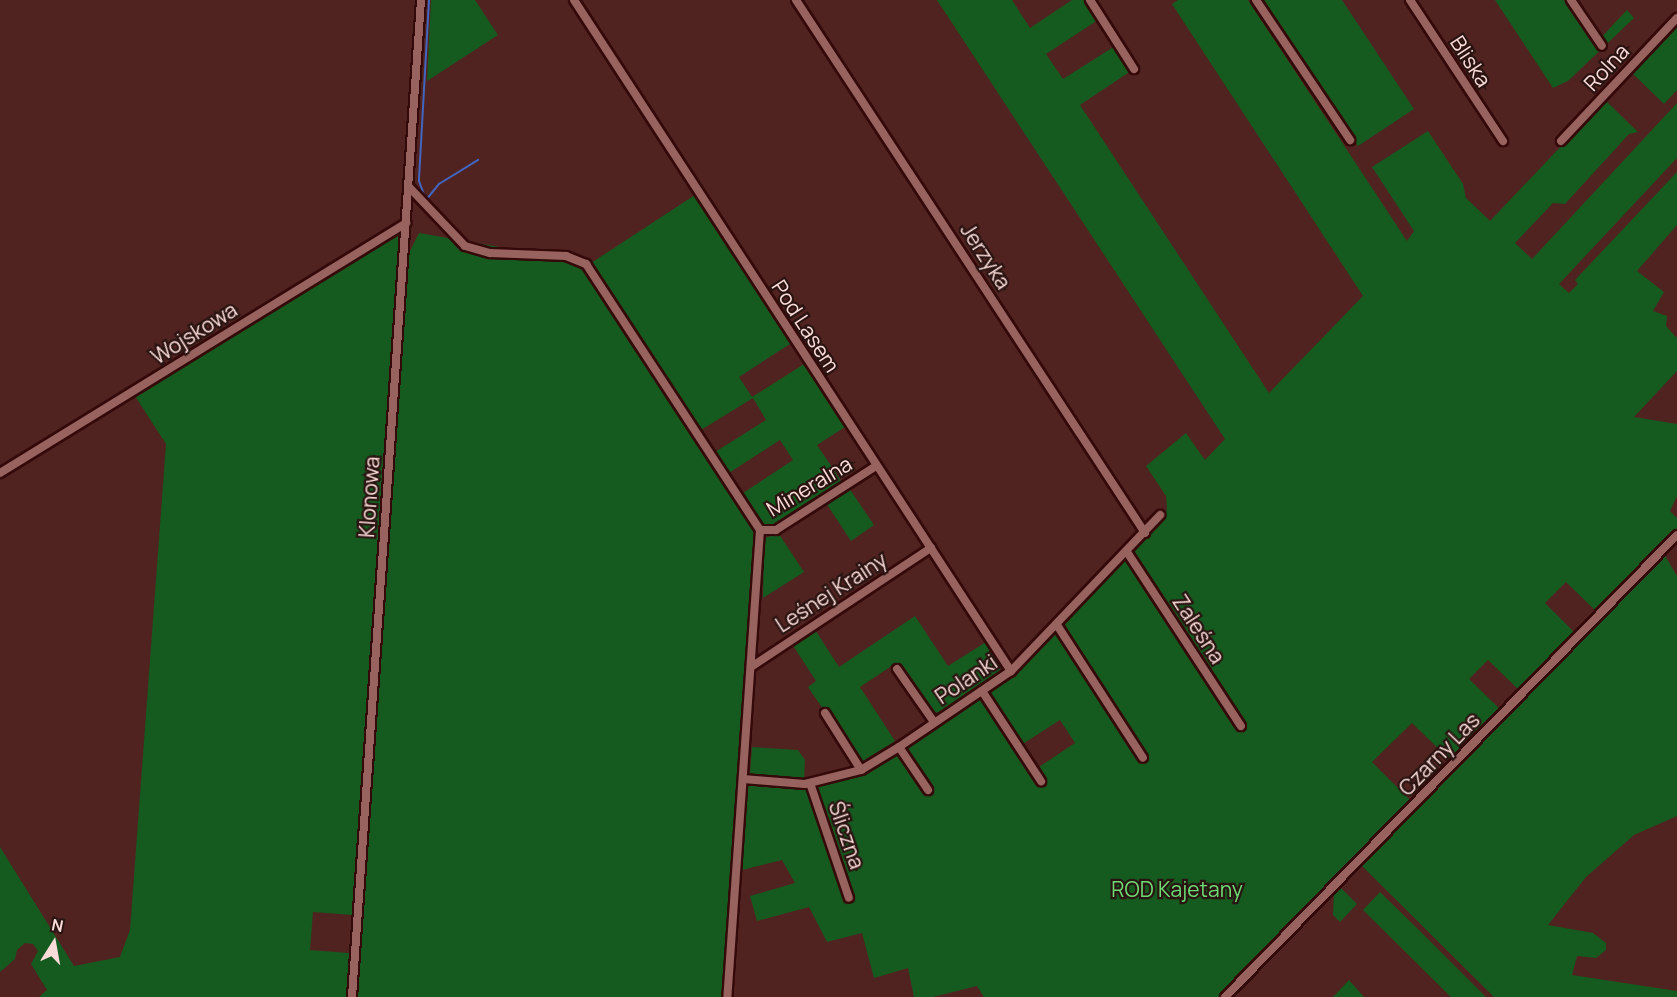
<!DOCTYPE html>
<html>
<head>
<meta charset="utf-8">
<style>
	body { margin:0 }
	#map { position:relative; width:1677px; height:997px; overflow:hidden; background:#512320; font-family:Manrope,sans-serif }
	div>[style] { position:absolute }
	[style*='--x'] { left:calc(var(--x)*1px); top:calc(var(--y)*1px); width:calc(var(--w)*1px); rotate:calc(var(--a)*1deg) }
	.green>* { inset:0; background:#155a1e }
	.stream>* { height:2px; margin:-1px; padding:0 1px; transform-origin:1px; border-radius:1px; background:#4166c0 }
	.roads { filter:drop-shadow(2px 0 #340909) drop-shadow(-2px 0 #340909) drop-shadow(0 2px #340909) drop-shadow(0 -2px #340909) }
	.minor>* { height:8px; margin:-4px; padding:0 4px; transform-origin:4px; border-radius:4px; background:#98635e }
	span { translate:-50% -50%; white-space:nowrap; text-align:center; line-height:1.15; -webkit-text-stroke:4.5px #291412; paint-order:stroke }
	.street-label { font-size:21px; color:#fbdcd8 }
	.park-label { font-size:21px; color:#6cdd74 }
	.north { position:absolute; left:24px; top:913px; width:60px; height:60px; -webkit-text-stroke:4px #291412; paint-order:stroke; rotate:11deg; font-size:16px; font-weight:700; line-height:24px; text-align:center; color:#fbdcd8 }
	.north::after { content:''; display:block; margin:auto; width:21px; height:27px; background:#fbdcd8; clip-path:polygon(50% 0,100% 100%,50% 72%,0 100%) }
</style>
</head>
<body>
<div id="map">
	<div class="green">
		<div style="clip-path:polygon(431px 0,475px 0,498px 35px,427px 81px)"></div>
		<div style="clip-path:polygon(937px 0,1012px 0,1030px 28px,1072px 0,1085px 0,1098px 20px,1046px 54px,1063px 79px,1115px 46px,1131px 71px,1080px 105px,1269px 393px,1363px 296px,1172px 4px,1178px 0,1248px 0,1407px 241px,1414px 231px,1372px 167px,1428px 131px,1463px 184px,1466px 198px,1490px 221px,1605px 100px,1638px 132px,1629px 134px,1565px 204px,1553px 203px,1515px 243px,1532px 259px,1677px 103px,1677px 158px,1559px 284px,1569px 293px,1578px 284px,1575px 280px,1677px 172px,1677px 225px,1637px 271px,1664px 292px,1653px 311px,1667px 316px,1666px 326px,1677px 338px,1677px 371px,1634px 417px,1677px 424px,1677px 496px,1670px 511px,1677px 518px,1677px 529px,1598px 613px,1566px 582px,1545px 603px,1577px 635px,1521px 692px,1488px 660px,1469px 679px,1502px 711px,1452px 762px,1412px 723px,1372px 762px,1412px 802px,1221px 997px,984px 997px,977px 986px,933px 997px,914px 997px,908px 968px,874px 978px,862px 933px,827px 942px,809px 907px,757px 921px,750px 896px,795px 883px,782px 860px,738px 871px,745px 782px,803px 788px,811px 793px,847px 901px,853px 899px,815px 785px,898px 751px,926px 793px,931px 788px,904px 747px,981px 698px,1041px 787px,1047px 786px,1036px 769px,1075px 743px,1060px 720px,1021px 745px,988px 693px,1017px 671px,1053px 631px,1141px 761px,1147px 759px,1059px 624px,1126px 557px,1239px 729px,1245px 726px,1132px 551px,1164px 519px,1167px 508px,1166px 496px,1146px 466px,1186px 433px,1205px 460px,1225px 439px)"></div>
		<div style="clip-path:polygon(1262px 0,1342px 0,1414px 109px,1358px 146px)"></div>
		<div style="clip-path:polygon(1495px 0,1564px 0,1595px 44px,1627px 10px,1634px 18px,1568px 81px,1553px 88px)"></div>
		<div style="clip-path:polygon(1677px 24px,1677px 90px,1664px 104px,1631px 72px)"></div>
		<div style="clip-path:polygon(695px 195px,790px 344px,739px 377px,752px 397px,804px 364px,845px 427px,817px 445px,842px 482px,773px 525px,762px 525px,743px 493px,793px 460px,780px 440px,729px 473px,715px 452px,766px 420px,753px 398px,701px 430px,612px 301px,649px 369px,756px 533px,722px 997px,357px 997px,409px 253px,419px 233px,591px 263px)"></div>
		<div style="clip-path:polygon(402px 231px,352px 915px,313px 912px,310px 950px,349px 953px,347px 997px,39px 997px,47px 990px,31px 964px,38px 951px,33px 944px,25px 943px,17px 950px,15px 959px,0 972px,0 847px,74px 966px,120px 957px,130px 930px,166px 444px,135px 396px)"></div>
		<div style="clip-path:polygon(849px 488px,874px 525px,851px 541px,826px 503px)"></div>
		<div style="clip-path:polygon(779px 534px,804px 572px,763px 598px,764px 538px)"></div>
		<div style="clip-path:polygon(1664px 554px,1677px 576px,1677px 816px,1634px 835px,1586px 877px,1548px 925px,1593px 933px,1606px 943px,1606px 950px,1596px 958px,1577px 956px,1572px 975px,1677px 991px,1677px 997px,1494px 997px,1360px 864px)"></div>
		<div style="clip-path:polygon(915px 616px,948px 666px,986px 642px,1001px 666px,999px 673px,940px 713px,931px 711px,896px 663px,860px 687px,895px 741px,860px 763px,808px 687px,816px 681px,792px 644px,814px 628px,839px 667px)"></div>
		<div style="clip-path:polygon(752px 747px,798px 750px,805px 760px,804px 781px,755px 777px,750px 773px)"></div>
		<div style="clip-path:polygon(1339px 886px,1357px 904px,1340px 922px,1333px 915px,1334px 892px)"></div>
		<div style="clip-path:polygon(1380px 892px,1420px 931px,1486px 997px,1451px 997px,1363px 910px)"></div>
		<div style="clip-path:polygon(1349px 980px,1364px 997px,1333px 997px)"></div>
	</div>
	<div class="stream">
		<div style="--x:429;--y:0;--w:181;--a:93.2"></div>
		<div style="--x:419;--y:181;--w:20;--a:70"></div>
		<div style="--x:426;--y:200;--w:21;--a:-51"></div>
		<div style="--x:439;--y:184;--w:46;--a:-31.6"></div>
	</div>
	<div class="roads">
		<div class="minor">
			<div style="--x:574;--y:0;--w:801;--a:56.93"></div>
			<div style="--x:796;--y:0;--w:637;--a:56.78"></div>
			<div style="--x:1090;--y:0;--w:82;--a:57.5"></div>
			<div style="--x:1256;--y:0;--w:169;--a:56.1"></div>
			<div style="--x:1410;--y:0;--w:169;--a:56.6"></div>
			<div style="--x:1571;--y:0;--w:55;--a:56"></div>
			<div style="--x:1561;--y:141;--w:169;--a:-46.7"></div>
			<div style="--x:409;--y:187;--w:81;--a:46.5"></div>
			<div style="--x:465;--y:246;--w:26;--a:16"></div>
			<div style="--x:490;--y:253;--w:76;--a:2.3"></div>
			<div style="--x:566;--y:256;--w:22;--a:22"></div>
			<div style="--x:586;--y:264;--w:318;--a:56.8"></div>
			<div style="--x:760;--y:530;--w:468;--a:94"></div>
			<div style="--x:0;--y:473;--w:477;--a:-31.6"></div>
			<div style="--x:760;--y:530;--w:16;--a:0"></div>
			<div style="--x:776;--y:530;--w:119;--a:-32.6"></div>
			<div style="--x:1127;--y:552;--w:208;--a:56.8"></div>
			<div style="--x:1057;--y:625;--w:158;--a:57.1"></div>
			<div style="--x:751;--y:667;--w:216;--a:-33.5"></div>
			<div style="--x:897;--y:669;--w:65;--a:55.1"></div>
			<div style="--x:982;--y:691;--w:108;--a:56.8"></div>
			<div style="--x:825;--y:713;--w:67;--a:57.7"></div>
			<div style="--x:899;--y:747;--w:52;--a:56"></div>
			<div style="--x:743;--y:779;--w:62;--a:4.6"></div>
			<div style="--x:805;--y:784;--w:58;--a:-14"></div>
			<div style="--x:861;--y:770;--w:44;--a:-31.2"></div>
			<div style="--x:899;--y:747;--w:135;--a:-34.2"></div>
			<div style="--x:1011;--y:671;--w:216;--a:-46.3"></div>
			<div style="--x:810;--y:783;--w:121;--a:71.3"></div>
			<div style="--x:352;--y:997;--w:999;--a:-86.04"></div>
			<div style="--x:1225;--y:997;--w:646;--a:-45.63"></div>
		</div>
	</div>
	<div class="street-label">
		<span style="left:1471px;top:61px;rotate:57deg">Bliska</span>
		<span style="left:1606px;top:67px;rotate:-47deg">Rolna</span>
		<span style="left:986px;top:256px;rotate:57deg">Jerzyka</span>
		<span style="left:806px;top:326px;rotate:57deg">Pod Lasem</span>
		<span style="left:194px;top:333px;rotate:-32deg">Wojskowa</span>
		<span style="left:809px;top:486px;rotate:-31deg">Mineralna</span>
		<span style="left:369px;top:497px;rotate:-86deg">Klonowa</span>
		<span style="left:831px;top:592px;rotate:-33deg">Leśnej Krainy</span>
		<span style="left:1199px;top:629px;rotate:57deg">Zaleśna</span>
		<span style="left:966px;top:679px;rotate:-34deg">Polanki</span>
		<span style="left:1439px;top:754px;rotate:-46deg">Czarny Las</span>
		<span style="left:847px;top:835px;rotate:71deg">Śliczna</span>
	</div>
	<div class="park-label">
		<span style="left:1177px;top:889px">ROD Kajetany</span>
	</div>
	<div class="north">N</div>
</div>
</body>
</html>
